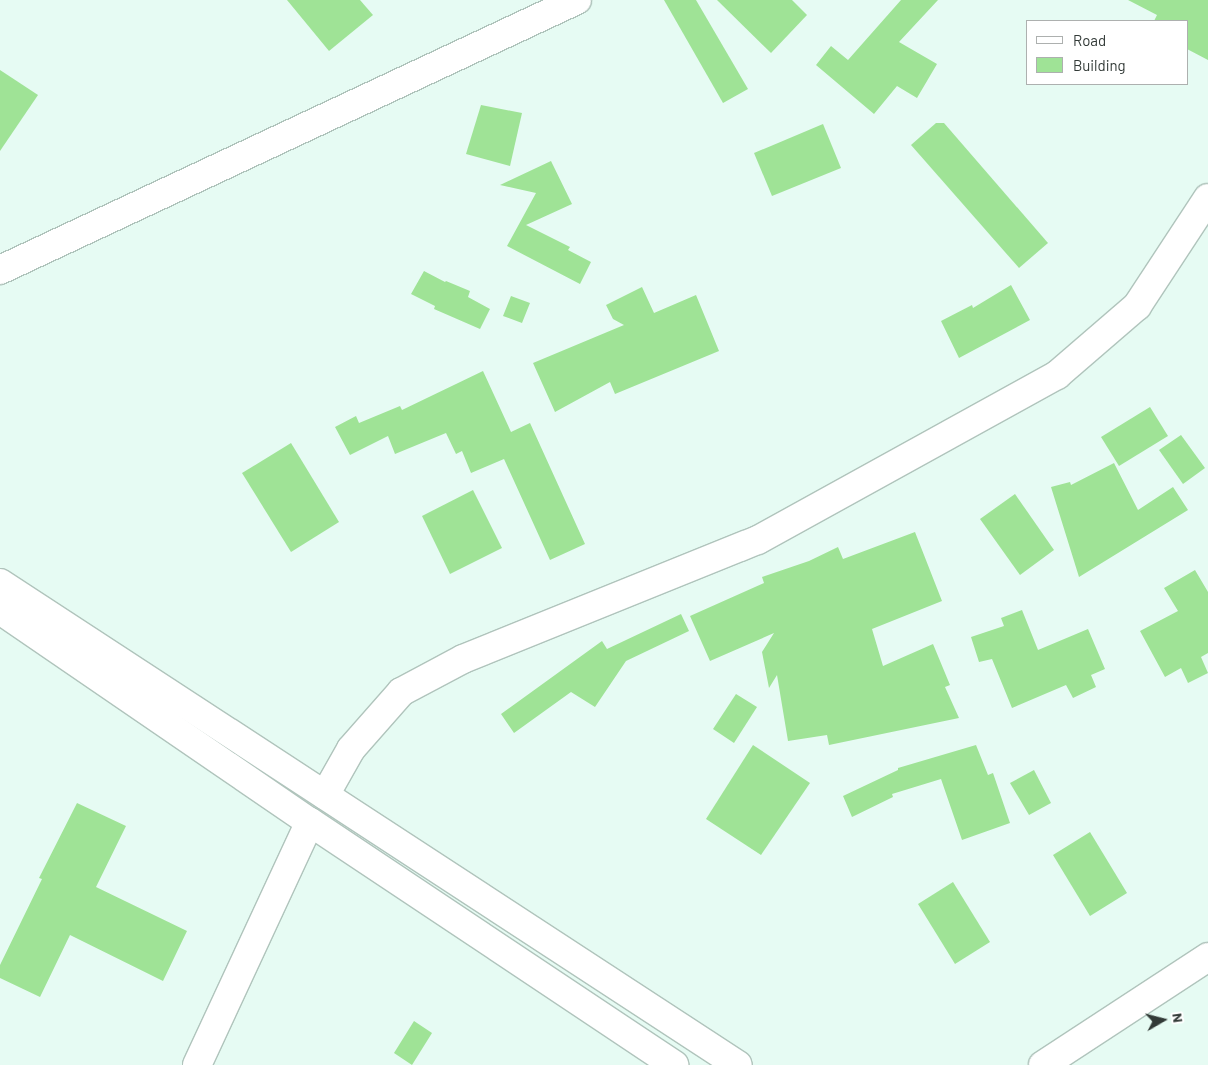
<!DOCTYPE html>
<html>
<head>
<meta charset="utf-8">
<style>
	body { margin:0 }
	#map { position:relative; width:1208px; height:1065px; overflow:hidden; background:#e6fbf3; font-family:Barlow,sans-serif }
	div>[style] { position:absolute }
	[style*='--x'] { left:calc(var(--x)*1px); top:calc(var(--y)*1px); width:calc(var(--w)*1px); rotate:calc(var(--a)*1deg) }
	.building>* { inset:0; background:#9fe396 }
	.roads { filter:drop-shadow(1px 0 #b0c4bc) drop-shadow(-1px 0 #b0c4bc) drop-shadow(0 1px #b0c4bc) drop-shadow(0 -1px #b0c4bc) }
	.minor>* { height:28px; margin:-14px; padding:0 14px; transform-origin:14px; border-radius:14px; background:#fff }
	span { translate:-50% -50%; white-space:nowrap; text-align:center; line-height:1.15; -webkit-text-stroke:5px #fff; paint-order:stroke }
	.legend { position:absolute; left:1026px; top:20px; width:162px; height:65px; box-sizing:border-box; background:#fff; border:1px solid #adb0af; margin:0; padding:6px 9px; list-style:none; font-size:15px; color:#323a37 }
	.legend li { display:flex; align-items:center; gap:10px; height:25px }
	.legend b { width:25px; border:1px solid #adb0af }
	.north { position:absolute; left:1138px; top:995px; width:50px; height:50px; -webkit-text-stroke:4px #fff; paint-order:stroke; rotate:82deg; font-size:14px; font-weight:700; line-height:20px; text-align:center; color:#323a37 }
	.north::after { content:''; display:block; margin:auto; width:18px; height:22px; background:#323a37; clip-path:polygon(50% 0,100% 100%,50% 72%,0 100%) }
</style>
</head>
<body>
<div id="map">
	<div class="building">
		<div style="clip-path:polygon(287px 0,360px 0,373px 15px,329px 51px)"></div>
		<div style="clip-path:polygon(664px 0,696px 0,748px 89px,723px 103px)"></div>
		<div style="clip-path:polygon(717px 0,792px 0,807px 15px,771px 53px)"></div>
		<div style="clip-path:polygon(901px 0,938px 0,899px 42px,937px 64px,917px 98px,897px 86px,874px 114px,816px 65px,831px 46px,848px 60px)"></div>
		<div style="clip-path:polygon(1128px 0,1208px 0,1208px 60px,1187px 49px,1187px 21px,1154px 21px,1157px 15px)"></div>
		<div style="clip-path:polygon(0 70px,38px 95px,0 151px)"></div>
		<div style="clip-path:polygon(481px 105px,522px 113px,510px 166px,466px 154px)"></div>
		<div style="clip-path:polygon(936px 123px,944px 123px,1048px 243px,1019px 268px,911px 145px)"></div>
		<div style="clip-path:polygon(823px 124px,841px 168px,772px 196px,754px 153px)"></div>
		<div style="clip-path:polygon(551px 161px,572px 204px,526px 225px,570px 247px,568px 250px,591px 262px,580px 284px,507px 246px,536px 193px,500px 185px)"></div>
		<div style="clip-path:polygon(424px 271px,445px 282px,446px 281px,470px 291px,468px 297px,490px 309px,480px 329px,434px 309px,435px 306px,411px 294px)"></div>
		<div style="clip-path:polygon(1011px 285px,1030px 320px,959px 358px,941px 321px,972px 305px,973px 308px)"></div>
		<div style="clip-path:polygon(642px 287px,654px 313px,696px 295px,719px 351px,615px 394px,610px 382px,555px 412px,533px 363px,624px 325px,613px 319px,606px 305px)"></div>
		<div style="clip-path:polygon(511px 296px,530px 303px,522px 323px,503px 316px)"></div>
		<div style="clip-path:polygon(483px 371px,511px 432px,530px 423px,585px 544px,550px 560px,504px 459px,471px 473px,462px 451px,456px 454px,446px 433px,395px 454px,388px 436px,350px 455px,335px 427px,356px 416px,359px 423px,400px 406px,402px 410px)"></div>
		<div style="clip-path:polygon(1150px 407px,1168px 436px,1119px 466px,1101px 437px)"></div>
		<div style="clip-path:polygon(1181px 435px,1205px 468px,1183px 484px,1159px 450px)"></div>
		<div style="clip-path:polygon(291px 443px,339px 522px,291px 552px,242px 473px)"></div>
		<div style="clip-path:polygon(1114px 463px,1138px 510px,1173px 487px,1188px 510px,1079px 577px,1051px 487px,1070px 482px,1071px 485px)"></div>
		<div style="clip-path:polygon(473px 490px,502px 548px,450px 574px,422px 516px)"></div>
		<div style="clip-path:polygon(1015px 494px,1054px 550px,1020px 575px,980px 519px)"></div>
		<div style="clip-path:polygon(915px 532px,942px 601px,872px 629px,883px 666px,933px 644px,950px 685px,945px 687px,959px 718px,829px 745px,827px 735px,788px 741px,777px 675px,769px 688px,762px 652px,774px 633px,710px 661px,690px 616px,764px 583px,762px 577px,809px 561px,838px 547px,843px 559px)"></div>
		<div style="clip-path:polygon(1195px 570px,1208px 592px,1208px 653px,1201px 657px,1208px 673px,1188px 683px,1181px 668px,1165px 677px,1140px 631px,1178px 611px,1164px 588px)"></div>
		<div style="clip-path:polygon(1022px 610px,1038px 650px,1088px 629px,1105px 669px,1091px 675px,1096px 687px,1073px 698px,1066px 685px,1012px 708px,992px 659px,979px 662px,971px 637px,1004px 626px,1001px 618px)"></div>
		<div style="clip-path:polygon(681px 614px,689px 631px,626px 661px,595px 707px,571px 692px,514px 733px,501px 714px,602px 641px,607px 649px)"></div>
		<div style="clip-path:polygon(736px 694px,757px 707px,734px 743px,713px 729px)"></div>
		<div style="clip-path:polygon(753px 745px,810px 783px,761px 855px,706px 819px)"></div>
		<div style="clip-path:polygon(976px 745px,988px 775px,993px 773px,1010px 823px,962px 840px,941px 779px,892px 794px,893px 797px,852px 817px,843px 796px,898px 770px,898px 768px)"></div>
		<div style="clip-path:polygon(1034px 770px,1051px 803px,1029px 815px,1010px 783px)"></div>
		<div style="clip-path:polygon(77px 803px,126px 826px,96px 887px,187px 931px,163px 981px,70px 935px,40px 997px,0 978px,0 965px,42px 879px,39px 878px)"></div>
		<div style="clip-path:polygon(1090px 832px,1127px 893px,1090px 916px,1053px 855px)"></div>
		<div style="clip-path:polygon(953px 882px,990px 942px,955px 964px,918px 904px)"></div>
		<div style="clip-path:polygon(414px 1021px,432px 1033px,412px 1065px,394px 1053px)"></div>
	</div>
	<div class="roads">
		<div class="minor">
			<div style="--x:0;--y:270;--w:637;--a:-25.08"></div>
			<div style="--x:0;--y:583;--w:881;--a:33.15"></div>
			<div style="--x:0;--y:610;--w:376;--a:34.4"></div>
			<div style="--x:310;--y:822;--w:438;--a:33.7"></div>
			<div style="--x:325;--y:795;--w:53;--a:-60.5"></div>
			<div style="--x:351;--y:749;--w:76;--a:-48.7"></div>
			<div style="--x:401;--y:692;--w:70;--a:-28"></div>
			<div style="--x:463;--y:659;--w:318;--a:-22"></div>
			<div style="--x:758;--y:540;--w:342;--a:-28.9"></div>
			<div style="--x:1057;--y:375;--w:106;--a:-40.8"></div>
			<div style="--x:1137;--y:306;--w:129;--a:-56.7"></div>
			<div style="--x:197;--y:1065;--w:268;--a:-65.1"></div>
			<div style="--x:1043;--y:1065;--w:197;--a:-33.2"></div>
		</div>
	</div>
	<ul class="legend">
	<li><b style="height:6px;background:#fff"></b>Road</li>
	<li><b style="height:14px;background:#9fe396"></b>Building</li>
	</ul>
	<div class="north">N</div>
</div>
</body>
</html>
